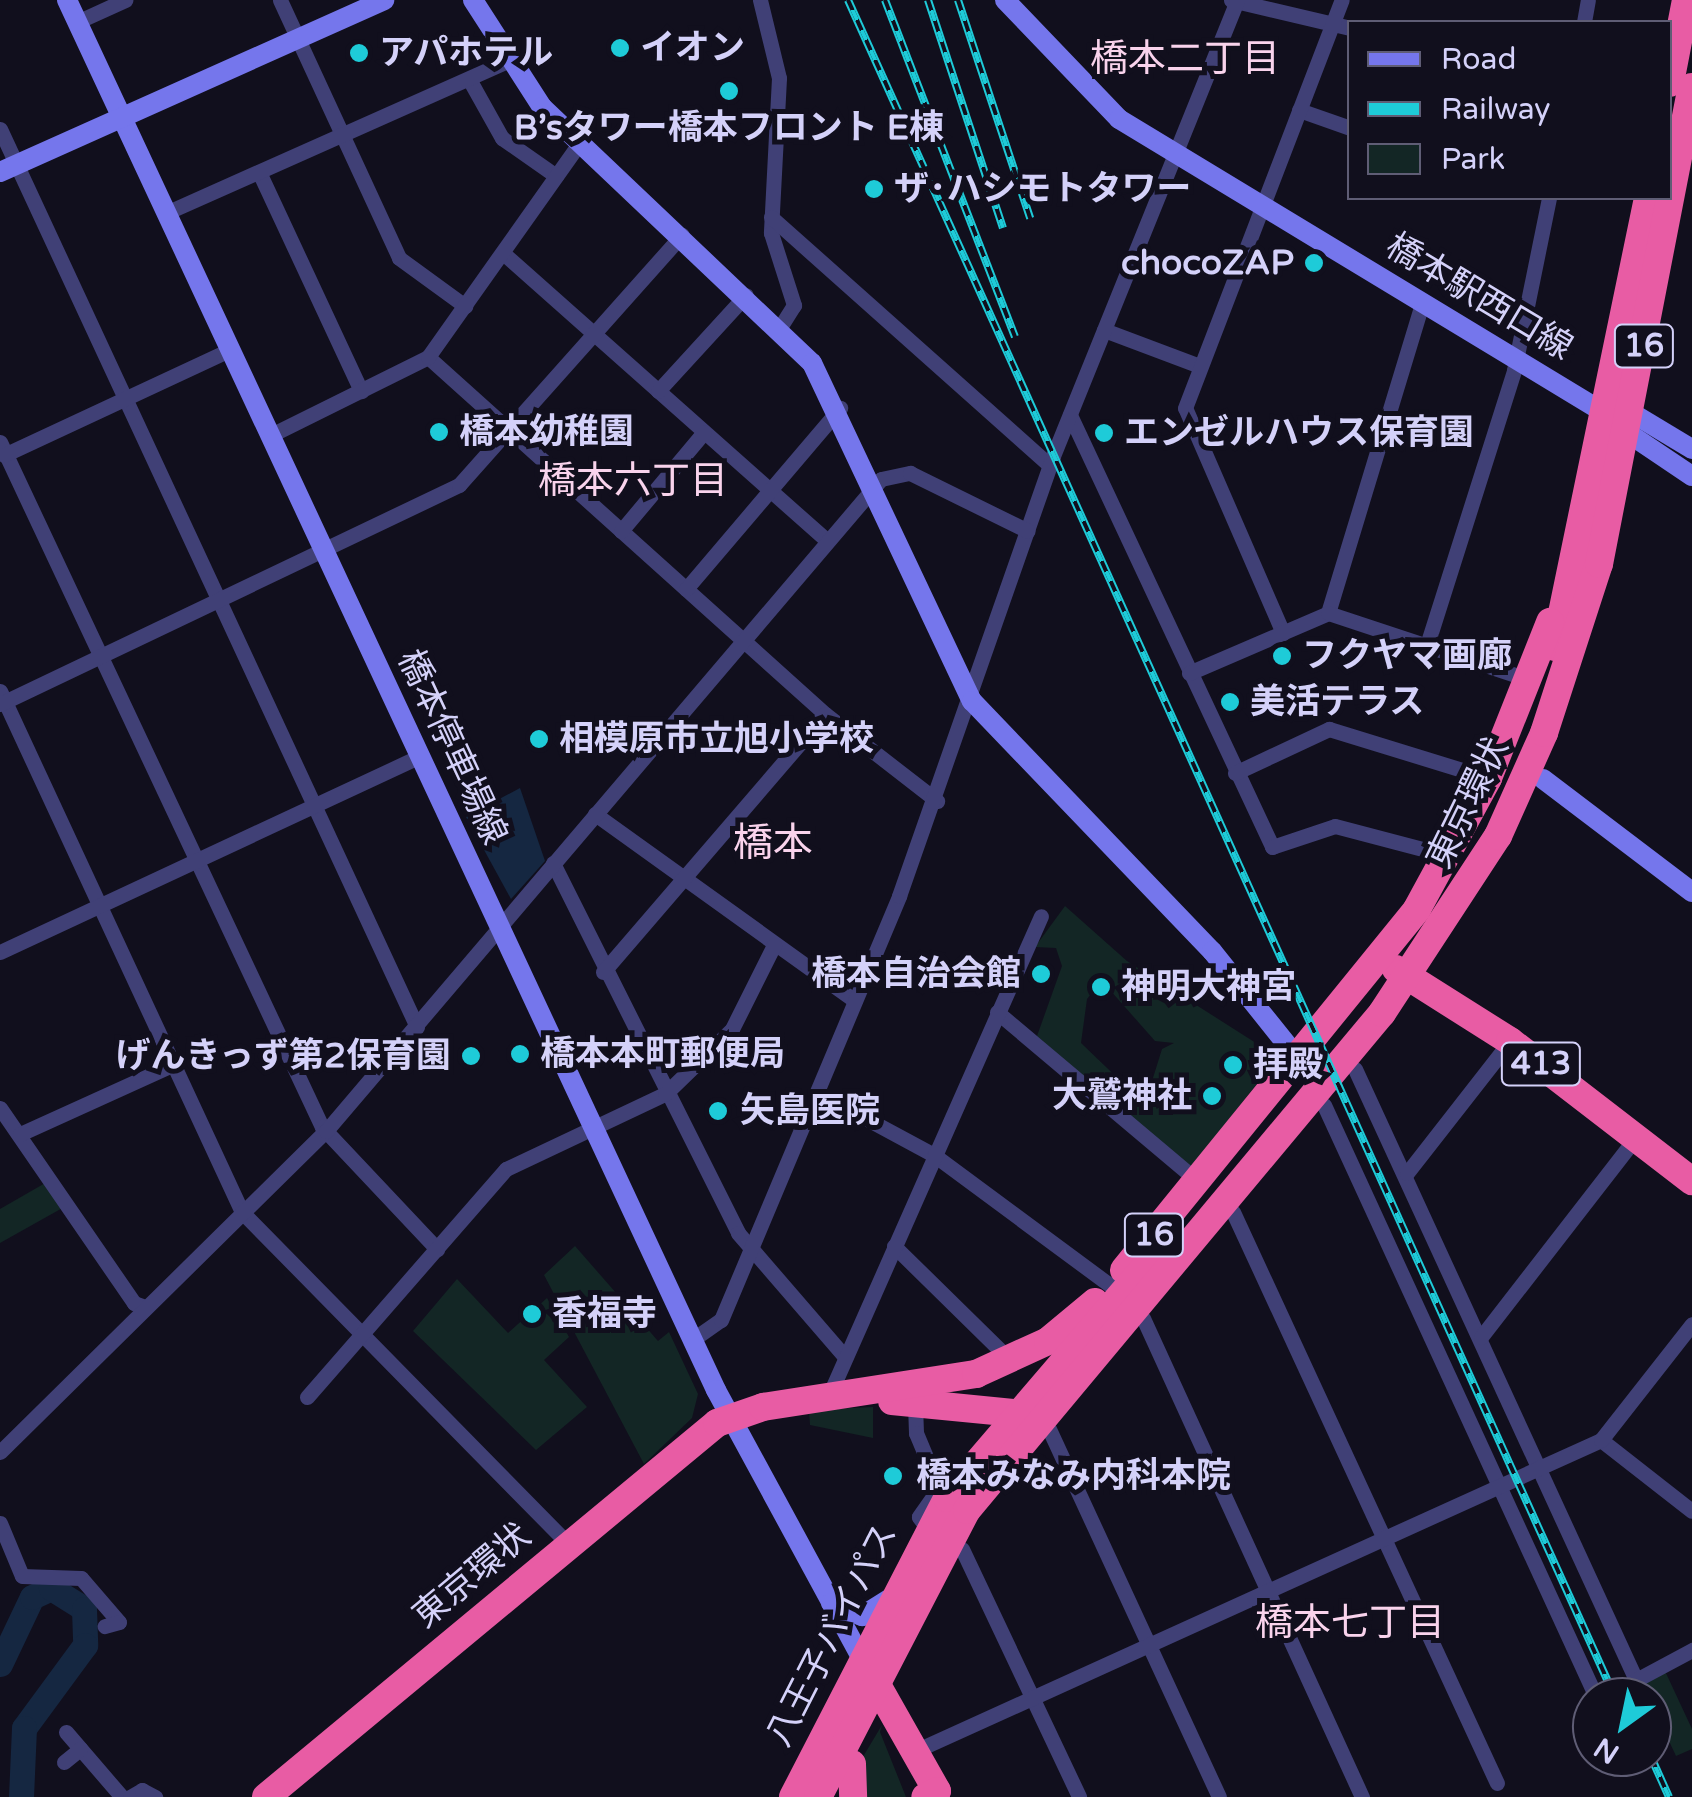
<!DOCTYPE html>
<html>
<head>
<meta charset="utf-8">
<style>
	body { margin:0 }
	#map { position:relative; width:1692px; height:1797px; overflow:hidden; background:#110f1d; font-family:"Varela Round","Noto Sans JP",sans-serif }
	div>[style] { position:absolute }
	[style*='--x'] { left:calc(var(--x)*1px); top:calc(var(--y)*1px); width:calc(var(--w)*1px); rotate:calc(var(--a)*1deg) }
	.green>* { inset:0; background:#132625 }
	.water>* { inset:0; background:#152741 }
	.river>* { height:25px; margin:-12.5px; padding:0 12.5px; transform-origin:12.5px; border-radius:12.5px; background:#152741 }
	.street>* { height:15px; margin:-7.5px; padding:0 7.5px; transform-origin:7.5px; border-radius:7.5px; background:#404076 }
	.secondary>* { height:20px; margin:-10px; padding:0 10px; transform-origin:10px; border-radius:10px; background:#7576ec }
	.highway>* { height:28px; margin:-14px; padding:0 14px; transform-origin:14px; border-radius:14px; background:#e85ca4 }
	.rail>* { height:8px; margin-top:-4px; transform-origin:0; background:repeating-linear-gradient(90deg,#110f1d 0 11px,#1ecbd8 0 22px); box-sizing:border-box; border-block:2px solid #1ecbd8 }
	.dots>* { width:28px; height:28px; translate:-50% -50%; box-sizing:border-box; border:5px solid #110f1d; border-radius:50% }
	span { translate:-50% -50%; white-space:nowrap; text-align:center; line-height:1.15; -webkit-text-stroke:10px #110f1d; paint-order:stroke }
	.shield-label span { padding:2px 8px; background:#110f1d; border:2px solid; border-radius:8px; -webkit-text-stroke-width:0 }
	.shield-label { font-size:32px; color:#d4d1f9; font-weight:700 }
	.poi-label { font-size:35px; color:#d4d1f9; font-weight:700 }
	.left { translate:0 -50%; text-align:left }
	.right { translate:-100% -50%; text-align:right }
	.street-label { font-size:35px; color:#d4d1f9 }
	.neighbourhood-label { font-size:38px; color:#f9d3ec }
	.quarter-label { font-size:40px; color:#f9d3ec }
	.legend { position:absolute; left:1347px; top:20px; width:325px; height:180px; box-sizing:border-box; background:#110f1d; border:2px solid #5f5d75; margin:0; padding:12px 18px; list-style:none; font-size:30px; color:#d4d1f9 }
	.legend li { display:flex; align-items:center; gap:20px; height:50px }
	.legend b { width:50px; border:2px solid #5f5d75 }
	.north { position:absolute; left:1572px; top:1677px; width:100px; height:100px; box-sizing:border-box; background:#110f1d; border:2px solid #5f5d75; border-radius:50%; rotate:213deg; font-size:28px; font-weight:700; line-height:40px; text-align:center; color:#d4d1f9 }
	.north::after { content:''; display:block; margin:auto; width:35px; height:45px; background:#1ecbd8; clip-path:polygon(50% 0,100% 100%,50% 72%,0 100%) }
</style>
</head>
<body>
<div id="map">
	<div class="green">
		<div style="clip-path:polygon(evenodd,1065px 906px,1127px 961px,1278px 1057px,1189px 1170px,1037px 1036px,1062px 966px,1056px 948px,1035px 947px,1065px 906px,1102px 981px,1155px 1041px,1174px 1043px,1162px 1049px,1148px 1094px,1130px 1090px,1081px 1043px,1087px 999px,1102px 981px)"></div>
		<div style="clip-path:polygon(47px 1182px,66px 1206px,0 1243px,0 1209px)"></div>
		<div style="clip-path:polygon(575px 1246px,658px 1341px,669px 1332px,698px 1394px,692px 1418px,644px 1464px,544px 1275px)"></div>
		<div style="clip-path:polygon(457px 1279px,508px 1333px,547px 1298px,569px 1337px,544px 1360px,587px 1407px,536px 1450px,413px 1331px)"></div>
		<div style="clip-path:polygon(873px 1407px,873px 1438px,810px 1425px,809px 1410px)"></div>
		<div style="clip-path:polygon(1665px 1671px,1692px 1729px,1692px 1749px,1676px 1756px,1642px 1683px)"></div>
		<div style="clip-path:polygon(882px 1725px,880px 1732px,906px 1797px,863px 1797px,864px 1755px)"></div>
	</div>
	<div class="water">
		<div style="clip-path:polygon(520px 788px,545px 861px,511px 899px,466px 817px)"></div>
	</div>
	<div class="river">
		<div style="--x:0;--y:1664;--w:74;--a:-64.5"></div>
		<div style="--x:32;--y:1597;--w:21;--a:-25"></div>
		<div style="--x:51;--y:1588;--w:39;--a:32"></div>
		<div style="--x:84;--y:1609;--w:36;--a:88"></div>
		<div style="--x:85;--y:1645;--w:103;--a:126.3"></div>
		<div style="--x:24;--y:1728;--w:69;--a:92.5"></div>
	</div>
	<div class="street">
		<div style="--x:280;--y:0;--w:284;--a:65.2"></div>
		<div style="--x:399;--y:258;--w:82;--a:36"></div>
		<div style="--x:760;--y:0;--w:80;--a:76.3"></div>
		<div style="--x:779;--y:78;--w:155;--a:93"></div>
		<div style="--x:771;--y:233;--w:76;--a:72.3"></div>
		<div style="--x:794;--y:305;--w:26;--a:122"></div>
		<div style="--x:1231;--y:0;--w:122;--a:13.2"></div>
		<div style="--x:79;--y:21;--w:51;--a:-24.5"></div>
		<div style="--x:1584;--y:22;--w:22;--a:-80"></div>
		<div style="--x:469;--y:79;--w:68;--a:60.8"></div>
		<div style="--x:502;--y:138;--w:66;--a:35.1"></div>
		<div style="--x:1299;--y:110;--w:54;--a:19.4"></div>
		<div style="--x:0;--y:129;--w:990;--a:65.09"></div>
		<div style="--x:259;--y:172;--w:242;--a:65"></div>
		<div style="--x:168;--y:212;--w:371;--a:-24"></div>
		<div style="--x:771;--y:217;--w:374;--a:41.7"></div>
		<div style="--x:503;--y:253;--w:433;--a:41.6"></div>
		<div style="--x:1104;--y:330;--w:103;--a:20.6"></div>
		<div style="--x:428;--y:357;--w:534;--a:41.96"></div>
		<div style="--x:825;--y:714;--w:142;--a:37.8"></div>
		<div style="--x:658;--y:391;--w:130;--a:-47.5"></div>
		<div style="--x:1070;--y:415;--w:477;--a:64.9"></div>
		<div style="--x:1272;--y:847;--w:66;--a:-18.4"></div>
		<div style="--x:1335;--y:826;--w:118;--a:14.7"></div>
		<div style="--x:271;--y:435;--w:175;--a:-26.4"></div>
		<div style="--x:428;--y:357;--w:263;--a:-54.7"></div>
		<div style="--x:0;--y:442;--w:757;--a:64.82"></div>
		<div style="--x:322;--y:1127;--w:168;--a:46.7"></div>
		<div style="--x:4;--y:455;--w:251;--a:-25"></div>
		<div style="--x:621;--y:531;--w:129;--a:-50"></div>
		<div style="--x:686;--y:589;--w:238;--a:-49.6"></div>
		<div style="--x:1328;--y:613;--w:326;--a:-73.1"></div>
		<div style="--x:1283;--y:633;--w:245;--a:-113.5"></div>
		<div style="--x:1185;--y:408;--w:437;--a:-69"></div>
		<div style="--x:1427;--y:645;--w:288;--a:-72.4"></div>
		<div style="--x:1514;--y:370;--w:176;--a:-78.5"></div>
		<div style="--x:1189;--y:673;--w:151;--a:-23.3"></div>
		<div style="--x:1328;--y:613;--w:211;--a:18.3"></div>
		<div style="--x:0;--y:691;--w:574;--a:65.09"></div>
		<div style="--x:242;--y:1212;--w:467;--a:45.5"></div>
		<div style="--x:0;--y:704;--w:509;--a:-25.51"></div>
		<div style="--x:459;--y:485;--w:335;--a:-48.3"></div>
		<div style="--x:1235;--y:773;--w:104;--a:-25.1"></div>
		<div style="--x:1329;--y:729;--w:166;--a:17.1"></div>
		<div style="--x:595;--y:814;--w:320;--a:35.7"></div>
		<div style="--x:553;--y:863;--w:414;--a:63.4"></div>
		<div style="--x:738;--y:1233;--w:164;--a:49.2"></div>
		<div style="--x:0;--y:952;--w:464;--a:-25"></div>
		<div style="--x:603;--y:972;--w:340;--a:-49.3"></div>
		<div style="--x:997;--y:1012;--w:263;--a:40.1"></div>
		<div style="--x:1355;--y:1069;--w:673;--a:65.3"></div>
		<div style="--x:1636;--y:1680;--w:64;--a:-28.2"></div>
		<div style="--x:817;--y:1092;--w:133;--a:28.3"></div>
		<div style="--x:934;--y:1155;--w:219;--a:36.5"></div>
		<div style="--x:1324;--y:1105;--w:651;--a:65.32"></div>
		<div style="--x:0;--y:1108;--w:237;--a:55.5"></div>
		<div style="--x:134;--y:1303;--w:12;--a:20"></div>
		<div style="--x:20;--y:1134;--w:167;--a:-24.4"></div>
		<div style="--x:1407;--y:1173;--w:167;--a:-52"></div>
		<div style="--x:1233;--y:1212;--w:629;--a:65.19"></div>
		<div style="--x:894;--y:1246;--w:164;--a:44.5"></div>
		<div style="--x:1143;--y:1318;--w:527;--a:65.43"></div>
		<div style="--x:1481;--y:1337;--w:253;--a:-52.2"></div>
		<div style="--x:692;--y:1340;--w:35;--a:-35"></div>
		<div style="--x:721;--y:1320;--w:460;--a:-67.2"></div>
		<div style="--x:899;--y:896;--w:466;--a:-70.7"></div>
		<div style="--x:1053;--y:456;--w:492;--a:-68"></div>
		<div style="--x:307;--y:1397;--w:303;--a:-48.9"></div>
		<div style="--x:506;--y:1169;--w:176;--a:-25.3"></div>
		<div style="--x:665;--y:1094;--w:93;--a:-44.1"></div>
		<div style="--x:732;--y:1029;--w:94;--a:-63.4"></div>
		<div style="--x:827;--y:1400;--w:529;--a:-66.15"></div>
		<div style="--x:915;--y:1404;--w:29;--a:88"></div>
		<div style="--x:916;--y:1433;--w:60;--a:67.3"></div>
		<div style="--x:939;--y:1488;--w:35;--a:125"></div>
		<div style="--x:919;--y:1517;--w:14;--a:54"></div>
		<div style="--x:1049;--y:1429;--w:405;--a:65.2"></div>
		<div style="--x:1601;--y:1440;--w:115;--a:38"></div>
		<div style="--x:0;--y:1452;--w:458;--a:-44.6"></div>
		<div style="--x:326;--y:1131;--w:856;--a:-49.59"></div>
		<div style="--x:881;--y:479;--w:30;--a:-12"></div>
		<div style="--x:910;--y:473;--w:131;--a:26.2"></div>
		<div style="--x:0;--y:1523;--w:57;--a:67.5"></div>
		<div style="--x:22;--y:1576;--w:59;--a:1.9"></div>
		<div style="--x:81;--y:1578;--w:58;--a:49.2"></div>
		<div style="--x:119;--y:1622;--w:15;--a:164"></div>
		<div style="--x:962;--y:1549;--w:274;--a:64.7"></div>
		<div style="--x:66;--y:1732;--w:86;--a:49.3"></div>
		<div style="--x:915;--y:1751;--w:753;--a:-24.39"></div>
		<div style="--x:1601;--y:1440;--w:147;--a:-51.9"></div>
		<div style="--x:64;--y:1762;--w:21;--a:-39"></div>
		<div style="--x:130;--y:1797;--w:14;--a:-30"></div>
		<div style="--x:142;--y:1790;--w:15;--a:28"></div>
	</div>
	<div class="secondary">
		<div style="--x:67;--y:0;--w:1534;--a:64.97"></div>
		<div style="--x:716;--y:1390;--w:302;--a:61.5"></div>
		<div style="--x:473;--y:0;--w:127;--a:57.2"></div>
		<div style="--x:542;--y:107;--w:372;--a:43.5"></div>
		<div style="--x:812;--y:363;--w:374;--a:64.7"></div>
		<div style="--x:972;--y:701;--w:347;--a:46.2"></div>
		<div style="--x:1212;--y:951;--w:141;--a:51.3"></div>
		<div style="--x:1005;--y:0;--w:165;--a:46.2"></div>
		<div style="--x:1119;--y:119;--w:572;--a:31.19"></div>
		<div style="--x:1608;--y:415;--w:24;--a:-5"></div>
		<div style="--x:1632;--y:413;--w:70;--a:31"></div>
		<div style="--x:0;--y:172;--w:421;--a:-24.1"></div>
		<div style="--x:1619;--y:427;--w:88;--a:33.9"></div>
		<div style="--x:1543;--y:779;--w:187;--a:37.2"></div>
		<div style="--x:831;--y:1603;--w:34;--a:23"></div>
		<div style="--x:862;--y:1616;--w:31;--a:-32"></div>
	</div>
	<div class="highway">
		<div style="--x:1670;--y:83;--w:85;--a:-79.1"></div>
		<div style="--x:1555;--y:647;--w:459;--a:-78.3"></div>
		<div style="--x:1396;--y:969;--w:135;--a:32.3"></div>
		<div style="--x:1510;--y:1041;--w:230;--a:37.6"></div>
		<div style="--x:1124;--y:1270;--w:465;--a:-50.9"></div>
		<div style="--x:1417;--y:909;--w:149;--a:-61.5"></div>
		<div style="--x:1488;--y:778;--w:168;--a:-68.3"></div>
		<div style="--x:892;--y:1401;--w:124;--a:5.6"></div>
		<div style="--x:868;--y:1669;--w:140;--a:60.5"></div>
		<div style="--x:937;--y:1791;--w:13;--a:153"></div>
		<div style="--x:852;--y:1764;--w:33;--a:88"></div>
		<div style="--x:266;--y:1797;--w:586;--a:-39.67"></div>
		<div style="--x:717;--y:1423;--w:49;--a:-19.2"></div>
		<div style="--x:763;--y:1407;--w:216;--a:-8.8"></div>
		<div style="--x:976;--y:1374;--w:79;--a:-24.6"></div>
		<div style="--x:1048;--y:1341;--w:61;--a:-39.7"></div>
		<div style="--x:793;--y:1797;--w:336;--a:-62.7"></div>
		<div style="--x:947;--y:1498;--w:312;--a:-49.4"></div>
		<div style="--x:818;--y:1797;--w:323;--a:-62.6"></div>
		<div style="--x:967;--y:1510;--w:647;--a:-50.14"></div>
		<div style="--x:1382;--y:1013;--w:212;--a:-56.8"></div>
		<div style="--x:1498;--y:836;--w:113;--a:-65.9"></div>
		<div style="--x:1544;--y:733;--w:178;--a:-72"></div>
		<div style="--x:1599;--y:564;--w:486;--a:-79"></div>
	</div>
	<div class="rail">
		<div style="--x:848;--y:0;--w:1862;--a:65.68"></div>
		<div style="--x:885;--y:0;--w:361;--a:68.9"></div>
		<div style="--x:928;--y:0;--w:240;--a:71.8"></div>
		<div style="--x:958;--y:0;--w:230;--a:71.7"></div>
		<div style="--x:1651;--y:1757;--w:44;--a:65.8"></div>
	</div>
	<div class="dots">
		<div style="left:620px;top:48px;background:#1ecbd8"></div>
		<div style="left:359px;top:53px;background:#1ecbd8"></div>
		<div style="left:729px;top:91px;background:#1ecbd8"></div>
		<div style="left:874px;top:189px;background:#1ecbd8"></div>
		<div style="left:1314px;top:263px;background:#1ecbd8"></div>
		<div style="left:439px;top:432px;background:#1ecbd8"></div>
		<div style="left:1104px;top:433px;background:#1ecbd8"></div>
		<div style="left:1282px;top:656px;background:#1ecbd8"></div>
		<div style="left:1230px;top:702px;background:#1ecbd8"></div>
		<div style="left:539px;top:739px;background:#1ecbd8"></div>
		<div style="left:1041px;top:974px;background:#1ecbd8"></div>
		<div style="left:1101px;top:987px;background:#1ecbd8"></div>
		<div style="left:520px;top:1054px;background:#1ecbd8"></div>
		<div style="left:471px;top:1056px;background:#1ecbd8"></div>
		<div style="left:1233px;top:1065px;background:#1ecbd8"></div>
		<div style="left:1212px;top:1096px;background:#1ecbd8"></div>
		<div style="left:718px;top:1111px;background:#1ecbd8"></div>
		<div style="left:532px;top:1314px;background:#1ecbd8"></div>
		<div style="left:893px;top:1476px;background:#1ecbd8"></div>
	</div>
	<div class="shield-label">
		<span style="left:1644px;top:346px">16</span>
		<span style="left:1541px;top:1064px">413</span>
		<span style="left:1154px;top:1235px">16</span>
	</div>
	<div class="poi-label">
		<span class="left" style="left:640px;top:48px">イオン</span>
		<span class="left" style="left:379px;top:53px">アパホテル</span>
		<span style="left:729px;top:128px">B’sタワー橋本フロント E棟</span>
		<span class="left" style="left:894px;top:189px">ザ･ハシモトタワー</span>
		<span class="right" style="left:1294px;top:263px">chocoZAP</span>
		<span class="left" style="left:459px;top:432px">橋本幼稚園</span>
		<span class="left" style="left:1124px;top:433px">エンゼルハウス保育園</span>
		<span class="left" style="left:1302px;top:656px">フクヤマ画廊</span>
		<span class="left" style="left:1250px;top:702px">美活テラス</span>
		<span class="left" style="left:559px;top:739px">相模原市立旭小学校</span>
		<span class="right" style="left:1021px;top:974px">橋本自治会館</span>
		<span class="left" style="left:1121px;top:987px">神明大神宮</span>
		<span class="left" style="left:540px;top:1054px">橋本本町郵便局</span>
		<span class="right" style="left:451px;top:1056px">げんきっず第2保育園</span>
		<span class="left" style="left:1253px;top:1065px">拝殿</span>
		<span class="right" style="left:1192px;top:1096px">大鷲神社</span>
		<span class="left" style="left:740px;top:1111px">矢島医院</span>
		<span class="left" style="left:552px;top:1314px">香福寺</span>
		<span class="left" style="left:916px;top:1476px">橋本みなみ内科本院</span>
	</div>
	<div class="street-label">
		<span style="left:1479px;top:297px;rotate:31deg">橋本駅西口線</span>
		<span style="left:452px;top:747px;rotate:65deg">橋本停車場線</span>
		<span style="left:1468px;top:803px;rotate:-64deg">東京環状</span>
		<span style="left:472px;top:1576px;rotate:-40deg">東京環状</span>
		<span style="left:832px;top:1635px;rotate:-63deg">八王子バイパス</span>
	</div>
	<div class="neighbourhood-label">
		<span style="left:1185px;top:60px">橋本二丁目</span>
		<span style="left:633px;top:482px">橋本六丁目</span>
		<span style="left:1350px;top:1624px">橋本七丁目</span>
	</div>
	<div class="quarter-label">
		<span style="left:773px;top:843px">橋本</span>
	</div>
	<ul class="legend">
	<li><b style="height:12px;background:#7576ec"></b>Road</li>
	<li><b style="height:12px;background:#1ecbd8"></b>Railway</li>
	<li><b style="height:28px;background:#132625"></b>Park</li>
	</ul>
	<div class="north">N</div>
</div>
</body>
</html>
